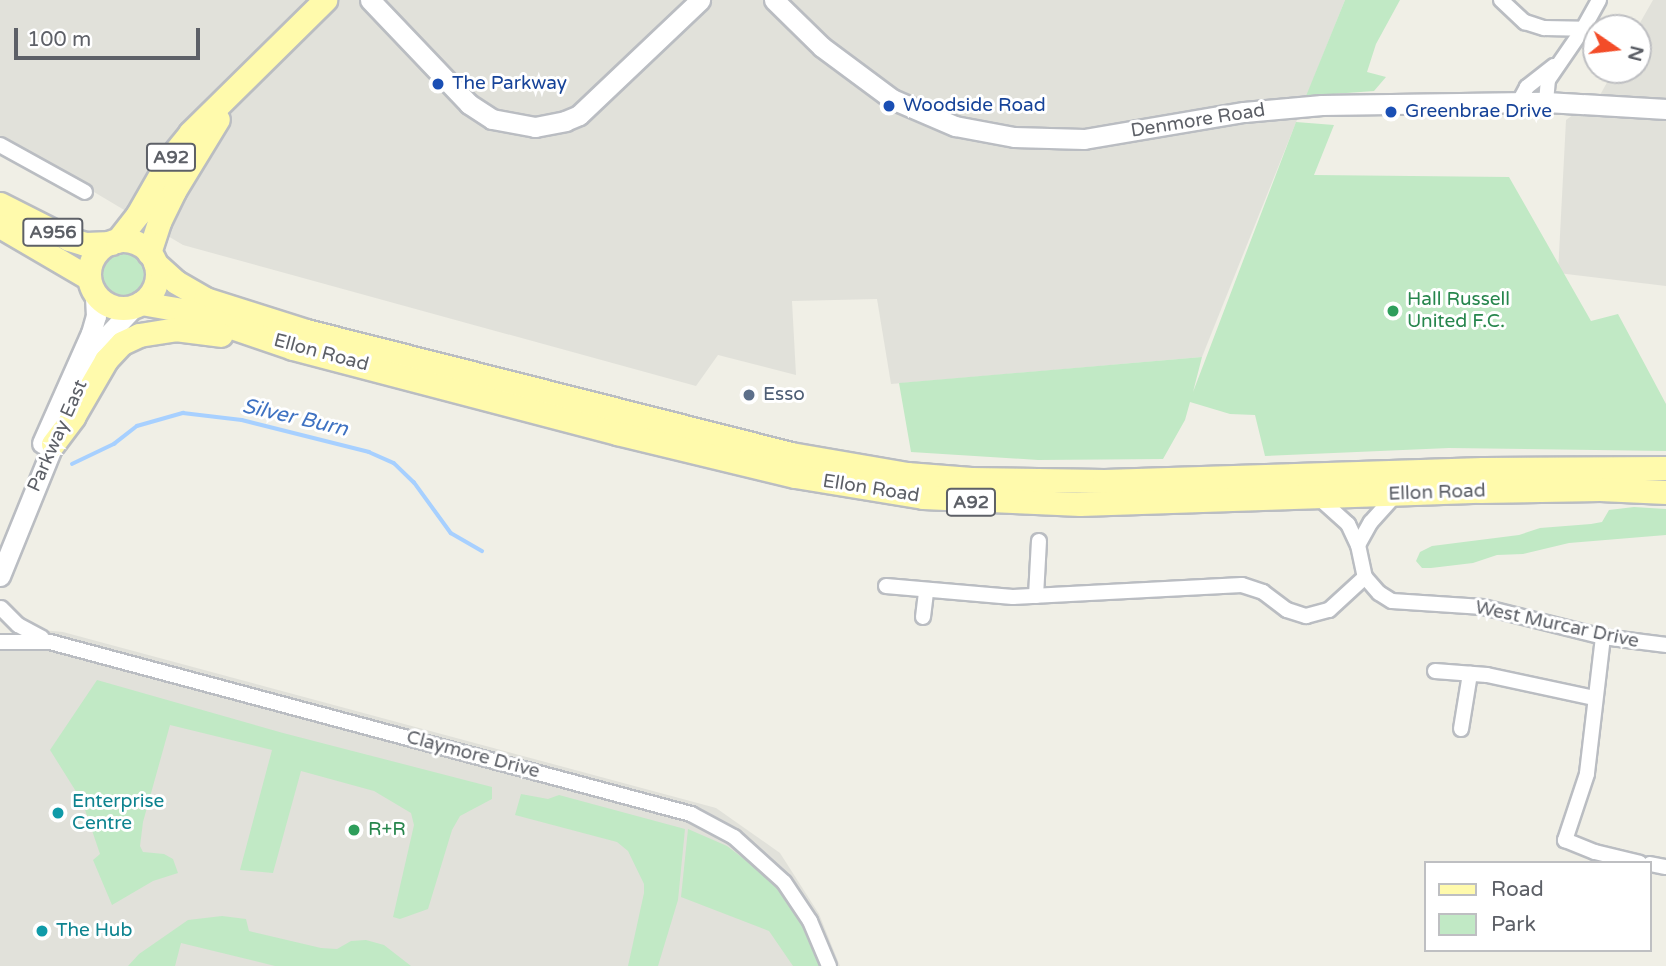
<!DOCTYPE html>
<html>
<head>
<meta charset="utf-8">
<style>
	body { margin:0 }
	#map { position:relative; width:1666px; height:966px; overflow:hidden; background:#f0efe6; font-family:"Varela Round",sans-serif }
	div>[style] { position:absolute }
	[style*='--x'] { left:calc(var(--x)*1px); top:calc(var(--y)*1px); width:calc(var(--w)*1px); rotate:calc(var(--a)*1deg) }
	.industrial>* { inset:0; background:#e1e1da }
	.green>* { inset:0; background:#c1e9c5 }
	.round { border-radius:50% }
	.stream>* { height:3.5px; margin:-1.75px; padding:0 1.75px; transform-origin:1.75px; border-radius:1.75px; background:#a7d0ff }
	.roads { filter:drop-shadow(2px 0 #babdc2) drop-shadow(-2px 0 #babdc2) drop-shadow(0 2px #babdc2) drop-shadow(0 -2px #babdc2) }
	.street>* { height:14px; margin:-7px; padding:0 7px; transform-origin:7px; border-radius:7px; background:#fff }
	.secondary>* { height:19px; margin:-9.5px; padding:0 9.5px; transform-origin:9.5px; border-radius:9.5px; background:#fff }
	.primary>* { height:23px; margin:-11.5px; padding:0 11.5px; transform-origin:11.5px; border-radius:11.5px; background:#fffaac }
	.primary>.ring { margin:-11.5px; padding:0; box-sizing:content-box; background:none; border:23px solid #fffaac; border-radius:50% }
	.dots>* { width:19px; height:19px; translate:-50% -50%; box-sizing:border-box; border:4px solid #fff; border-radius:50% }
	span { translate:-50% -50%; white-space:nowrap; text-align:center; line-height:1.15; -webkit-text-stroke:6px #fff; paint-order:stroke }
	.shield-label span { padding:2px 5px; background:#fff; border:2px solid; border-radius:5px; -webkit-text-stroke-width:0 }
	.shield-label { font-size:18px; color:#5d6067; font-weight:700 }
	.transit-label { font-size:19px; color:#164399 }
	.left { translate:0 -50%; text-align:left }
	.street-label { font-size:19px; color:#5d6067 }
	.leisure-label { font-size:19px; color:#27864d }
	.service-label { font-size:19px; color:#4e5e75 }
	.culture-label { font-size:19px; color:#0d838f }
	.water-label { font-size:21px; color:#3f72c2; font-style:italic }
	.legend { position:absolute; left:1424px; top:861px; width:228px; height:91px; box-sizing:border-box; background:#fff; border:2px solid #bebfc2; margin:0; padding:9px 12px; list-style:none; font-size:21px; color:#5d6067 }
	.legend li { display:flex; align-items:center; gap:14px; height:35px }
	.legend b { width:35px; border:2px solid #bebfc2 }
	.north { position:absolute; left:1582px; top:14px; width:70px; height:70px; box-sizing:border-box; background:#fff; border:2px solid #bebfc2; border-radius:50%; rotate:104deg; font-size:19px; font-weight:700; line-height:28px; text-align:center; color:#5d6067 }
	.north::after { content:''; display:block; margin:auto; width:24px; height:32px; background:#f34c28; clip-path:polygon(50% 0,100% 100%,50% 72%,0 100%) }
	.scale { position:absolute; left:14px; top:28px; width:186px; height:32px; box-sizing:border-box; border:4px solid #5d6067; border-top:0; padding-left:9px; font-size:21px; line-height:24px; white-space:nowrap; color:#5d6067; -webkit-text-stroke:5px #fff; paint-order:stroke }
</style>
</head>
<body>
<div id="map">
	<div class="industrial">
		<div style="clip-path:polygon(0 0,1345px 0,1202px 357px,891px 384px,877px 299px,792px 301px,796px 375px,718px 355px,696px 386px,183px 245px,0 136px)"></div>
		<div style="clip-path:polygon(1653px 0,1666px 0,1666px 286px,1558px 273px,1566px 120px,1600px 95px,1614px 70px,1638px 70px,1637px 28px)"></div>
		<div style="clip-path:polygon(42px 630px,63px 632px,716px 808px,780px 853px,819px 914px,840px 966px,0 966px,0 643px)"></div>
	</div>
	<div class="green">
		<div style="clip-path:polygon(1345px 0,1400px 0,1376px 44px,1367px 72px,1386px 77px,1374px 91px,1306px 96px)"></div>
		<div style="clip-path:polygon(1296px 122px,1334px 125px,1314px 175px,1509px 177px,1591px 321px,1618px 314px,1666px 404px,1666px 451px,1449px 448px,1265px 456px,1255px 415px,1230px 414px,1190px 402px,1185px 420px,1163px 459px,1038px 460px,911px 452px,899px 383px,1202px 357px,1193px 392px)"></div>
		<div class="round" style="left:97px;top:249px;width:50px;height:50px"></div>
		<div style="clip-path:polygon(1634px 507px,1666px 509px,1666px 535px,1569px 543px,1523px 554px,1497px 555px,1473px 563px,1431px 568px,1422px 568px,1416px 561px,1420px 552px,1432px 546px,1519px 535px,1540px 528px,1591px 524px,1602px 522px,1609px 510px)"></div>
		<div style="clip-path:polygon(97px 680px,283px 733px,492px 787px,492px 799px,460px 816px,452px 830px,428px 909px,400px 919px,393px 917px,414px 825px,411px 813px,374px 791px,301px 771px,273px 873px,240px 870px,272px 750px,170px 725px,143px 822px,140px 846px,143px 852px,164px 854px,173px 859px,178px 873px,153px 881px,112px 905px,93px 860px,100px 854px,82px 801px,50px 750px)"></div>
		<div style="clip-path:polygon(521px 794px,548px 799px,559px 795px,685px 829px,678px 900px,658px 966px,628px 966px,644px 893px,644px 884px,628px 851px,617px 842px,515px 815px)"></div>
		<div style="clip-path:polygon(688px 829px,727px 846px,768px 877px,796px 913px,822px 966px,793px 966px,769px 931px,681px 897px)"></div>
		<div style="clip-path:polygon(222px 916px,246px 919px,249px 931px,321px 948px,337px 949px,351px 941px,366px 940px,384px 945px,411px 966px,275px 966px,181px 943px,175px 966px,128px 966px,139px 954px,188px 920px)"></div>
	</div>
	<div class="stream">
		<div style="--x:72;--y:464;--w:47;--a:-25.5"></div>
		<div style="--x:114;--y:444;--w:29;--a:-38"></div>
		<div style="--x:137;--y:426;--w:48;--a:-15.8"></div>
		<div style="--x:183;--y:413;--w:59;--a:6.8"></div>
		<div style="--x:242;--y:420;--w:131;--a:14.1"></div>
		<div style="--x:369;--y:452;--w:27;--a:24"></div>
		<div style="--x:394;--y:463;--w:28;--a:44"></div>
		<div style="--x:414;--y:482;--w:63;--a:54"></div>
		<div style="--x:451;--y:533;--w:36;--a:30"></div>
	</div>
	<div class="roads">
		<div class="street">
			<div style="--x:1501;--y:0;--w:33;--a:43"></div>
			<div style="--x:1525;--y:22;--w:20;--a:18"></div>
			<div style="--x:1544;--y:28;--w:39;--a:1"></div>
			<div style="--x:1519;--y:102;--w:17;--a:-62"></div>
			<div style="--x:1527;--y:87;--w:34;--a:-38"></div>
			<div style="--x:1546;--y:102;--w:22;--a:-85"></div>
			<div style="--x:1548;--y:80;--w:62;--a:-55.5"></div>
			<div style="--x:1583;--y:29;--w:33;--a:-61"></div>
			<div style="--x:0;--y:145;--w:97;--a:28.9"></div>
			<div style="--x:1319;--y:498;--w:39;--a:42"></div>
			<div style="--x:1348;--y:524;--w:23;--a:65"></div>
			<div style="--x:1358;--y:545;--w:33;--a:78"></div>
			<div style="--x:1365;--y:577;--w:21;--a:49"></div>
			<div style="--x:1379;--y:593;--w:15;--a:32"></div>
			<div style="--x:1392;--y:601;--w:91;--a:3.8"></div>
			<div style="--x:1483;--y:607;--w:124;--a:14"></div>
			<div style="--x:1603;--y:637;--w:64;--a:7.2"></div>
			<div style="--x:1358;--y:545;--w:26;--a:-61"></div>
			<div style="--x:1371;--y:522;--w:36;--a:-48"></div>
			<div style="--x:886;--y:586;--w:127;--a:5"></div>
			<div style="--x:1013;--y:597;--w:229;--a:-3"></div>
			<div style="--x:1242;--y:585;--w:22;--a:18"></div>
			<div style="--x:1263;--y:592;--w:30;--a:37"></div>
			<div style="--x:1287;--y:610;--w:20;--a:18"></div>
			<div style="--x:1306;--y:616;--w:24;--a:-15"></div>
			<div style="--x:1329;--y:610;--w:49;--a:-42.5"></div>
			<div style="--x:1036;--y:596;--w:55;--a:-86.9"></div>
			<div style="--x:1;--y:608;--w:24;--a:45"></div>
			<div style="--x:18;--y:625;--w:27;--a:28"></div>
			<div style="--x:923;--y:617;--w:26;--a:-83"></div>
			<div style="--x:1603;--y:637;--w:138;--a:96.7"></div>
			<div style="--x:1587;--y:774;--w:70;--a:108.4"></div>
			<div style="--x:1565;--y:840;--w:32;--a:22"></div>
			<div style="--x:1595;--y:852;--w:46;--a:13.7"></div>
			<div style="--x:0;--y:642;--w:50;--a:0"></div>
			<div style="--x:50;--y:642;--w:664;--a:15.02"></div>
			<div style="--x:691;--y:814;--w:49;--a:28.1"></div>
			<div style="--x:734;--y:837;--w:67;--a:42"></div>
			<div style="--x:784;--y:882;--w:47;--a:56.3"></div>
			<div style="--x:810;--y:921;--w:49;--a:67.1"></div>
			<div style="--x:1435;--y:671;--w:52;--a:4.4"></div>
			<div style="--x:1487;--y:675;--w:109;--a:12.1"></div>
			<div style="--x:1461;--y:729;--w:56;--a:-80.7"></div>
			<div style="--x:1650;--y:864;--w:16;--a:11"></div>
		</div>
		<div class="secondary">
			<div style="--x:370;--y:0;--w:144;--a:46.4"></div>
			<div style="--x:469;--y:104;--w:27;--a:33"></div>
			<div style="--x:492;--y:119;--w:44;--a:10.5"></div>
			<div style="--x:535;--y:127;--w:31;--a:-11"></div>
			<div style="--x:565;--y:121;--w:15;--a:-23"></div>
			<div style="--x:579;--y:115;--w:167;--a:-43.5"></div>
			<div style="--x:774;--y:0;--w:67;--a:44.4"></div>
			<div style="--x:822;--y:47;--w:87;--a:36.6"></div>
			<div style="--x:892;--y:99;--w:69;--a:23.2"></div>
			<div style="--x:955;--y:126;--w:60;--a:10.6"></div>
			<div style="--x:1014;--y:137;--w:70;--a:1.6"></div>
			<div style="--x:1084;--y:139;--w:162;--a:-9.6"></div>
			<div style="--x:1244;--y:112;--w:78;--a:-5.1"></div>
			<div style="--x:1322;--y:105;--w:224;--a:-0.8"></div>
			<div style="--x:1546;--y:102;--w:120;--a:3.3"></div>
			<div style="--x:74;--y:397;--w:60;--a:-64.3"></div>
			<div style="--x:100;--y:343;--w:50;--a:-46.6"></div>
			<div style="--x:42;--y:443;--w:120;--a:-66"></div>
			<div style="--x:91;--y:333;--w:18;--a:-74"></div>
			<div style="--x:96;--y:316;--w:22;--a:-93"></div>
			<div style="--x:0;--y:576;--w:157;--a:-67.9"></div>
		</div>
		<div class="primary">
			<div style="--x:0;--y:204;--w:77;--a:26.9"></div>
			<div style="--x:69;--y:239;--w:17;--a:17"></div>
			<div style="--x:85;--y:244;--w:26;--a:-2"></div>
			<div style="--x:0;--y:226;--w:103;--a:30.3"></div>
			<div class="ring" style="left:89px;top:240px;width:45px;height:45px"></div>
			<div style="--x:117;--y:241;--w:34;--a:-52"></div>
			<div style="--x:138;--y:214;--w:64;--a:-60.3"></div>
			<div style="--x:170;--y:158;--w:32;--a:-51"></div>
			<div style="--x:190;--y:133;--w:190;--a:-44.6"></div>
			<div style="--x:149;--y:253;--w:33;--a:-72"></div>
			<div style="--x:159;--y:222;--w:34;--a:-64"></div>
			<div style="--x:174;--y:191;--w:84;--a:-58.6"></div>
			<div style="--x:155;--y:263;--w:28;--a:42"></div>
			<div style="--x:176;--y:282;--w:34;--a:30"></div>
			<div style="--x:205;--y:299;--w:106;--a:17.6"></div>
			<div style="--x:306;--y:331;--w:500;--a:14.23"></div>
			<div style="--x:791;--y:454;--w:118;--a:9.8"></div>
			<div style="--x:907;--y:474;--w:64;--a:4.5"></div>
			<div style="--x:971;--y:479;--w:133;--a:0.9"></div>
			<div style="--x:1104;--y:481;--w:379;--a:-1.8"></div>
			<div style="--x:1483;--y:469;--w:183;--a:-0.3"></div>
			<div style="--x:141;--y:303;--w:42;--a:9.7"></div>
			<div style="--x:182;--y:310;--w:117;--a:18.9"></div>
			<div style="--x:293;--y:348;--w:335;--a:14.7"></div>
			<div style="--x:617;--y:433;--w:183;--a:13.6"></div>
			<div style="--x:795;--y:476;--w:130;--a:9.3"></div>
			<div style="--x:923;--y:497;--w:157;--a:2.6"></div>
			<div style="--x:1080;--y:504;--w:400;--a:-1.9"></div>
			<div style="--x:1480;--y:491;--w:120;--a:-1"></div>
			<div style="--x:1600;--y:489;--w:66;--a:2.6"></div>
			<div style="--x:53;--y:444;--w:34;--a:-53"></div>
			<div style="--x:73;--y:417;--w:66;--a:-59.9"></div>
			<div style="--x:106;--y:360;--w:23;--a:-47"></div>
			<div style="--x:122;--y:343;--w:19;--a:-25"></div>
			<div style="--x:139;--y:335;--w:36;--a:-9"></div>
			<div style="--x:175;--y:329;--w:46;--a:7.4"></div>
		</div>
	</div>
	<div class="dots">
		<div style="left:438px;top:84px;background:#1a4fb4"></div>
		<div style="left:889px;top:106px;background:#1a4fb4"></div>
		<div style="left:1391px;top:112px;background:#1a4fb4"></div>
		<div style="left:1393px;top:311px;background:#2e9e5b"></div>
		<div style="left:749px;top:395px;background:#5c6f8a"></div>
		<div style="left:58px;top:813px;background:#0f9aa8"></div>
		<div style="left:354px;top:830px;background:#2e9e5b"></div>
		<div style="left:42px;top:931px;background:#0f9aa8"></div>
	</div>
	<div class="shield-label">
		<span style="left:171px;top:157px">A92</span>
		<span style="left:53px;top:232px">A956</span>
		<span style="left:971px;top:502px">A92</span>
	</div>
	<div class="transit-label">
		<span class="left" style="left:452px;top:84px">The Parkway</span>
		<span class="left" style="left:903px;top:106px">Woodside Road</span>
		<span class="left" style="left:1405px;top:112px">Greenbrae Drive</span>
	</div>
	<div class="street-label">
		<span style="left:1198px;top:121px;rotate:-9deg">Denmore Road</span>
		<span style="left:321px;top:353px;rotate:15deg">Ellon Road</span>
		<span style="left:58px;top:436px;rotate:-66deg">Parkway East</span>
		<span style="left:871px;top:489px;rotate:9deg">Ellon Road</span>
		<span style="left:1437px;top:493px;rotate:-2deg">Ellon Road</span>
		<span style="left:1557px;top:625px;rotate:12deg">West Murcar Drive</span>
		<span style="left:473px;top:755px;rotate:15deg">Claymore Drive</span>
	</div>
	<div class="leisure-label">
		<span class="left" style="left:1407px;top:311px">Hall Russell<br>United F.C.</span>
		<span class="left" style="left:368px;top:830px">R+R</span>
	</div>
	<div class="service-label">
		<span class="left" style="left:763px;top:395px">Esso</span>
	</div>
	<div class="culture-label">
		<span class="left" style="left:72px;top:813px">Enterprise<br>Centre</span>
		<span class="left" style="left:56px;top:931px">The Hub</span>
	</div>
	<div class="water-label">
		<span style="left:295px;top:418px;rotate:13deg">Silver Burn</span>
	</div>
	<ul class="legend">
	<li><b style="height:9px;background:#fffaac"></b>Road</li>
	<li><b style="height:19px;background:#c1e9c5"></b>Park</li>
	</ul>
	<div class="north">N</div>
	<div class="scale">100 m</div>
</div>
</body>
</html>
